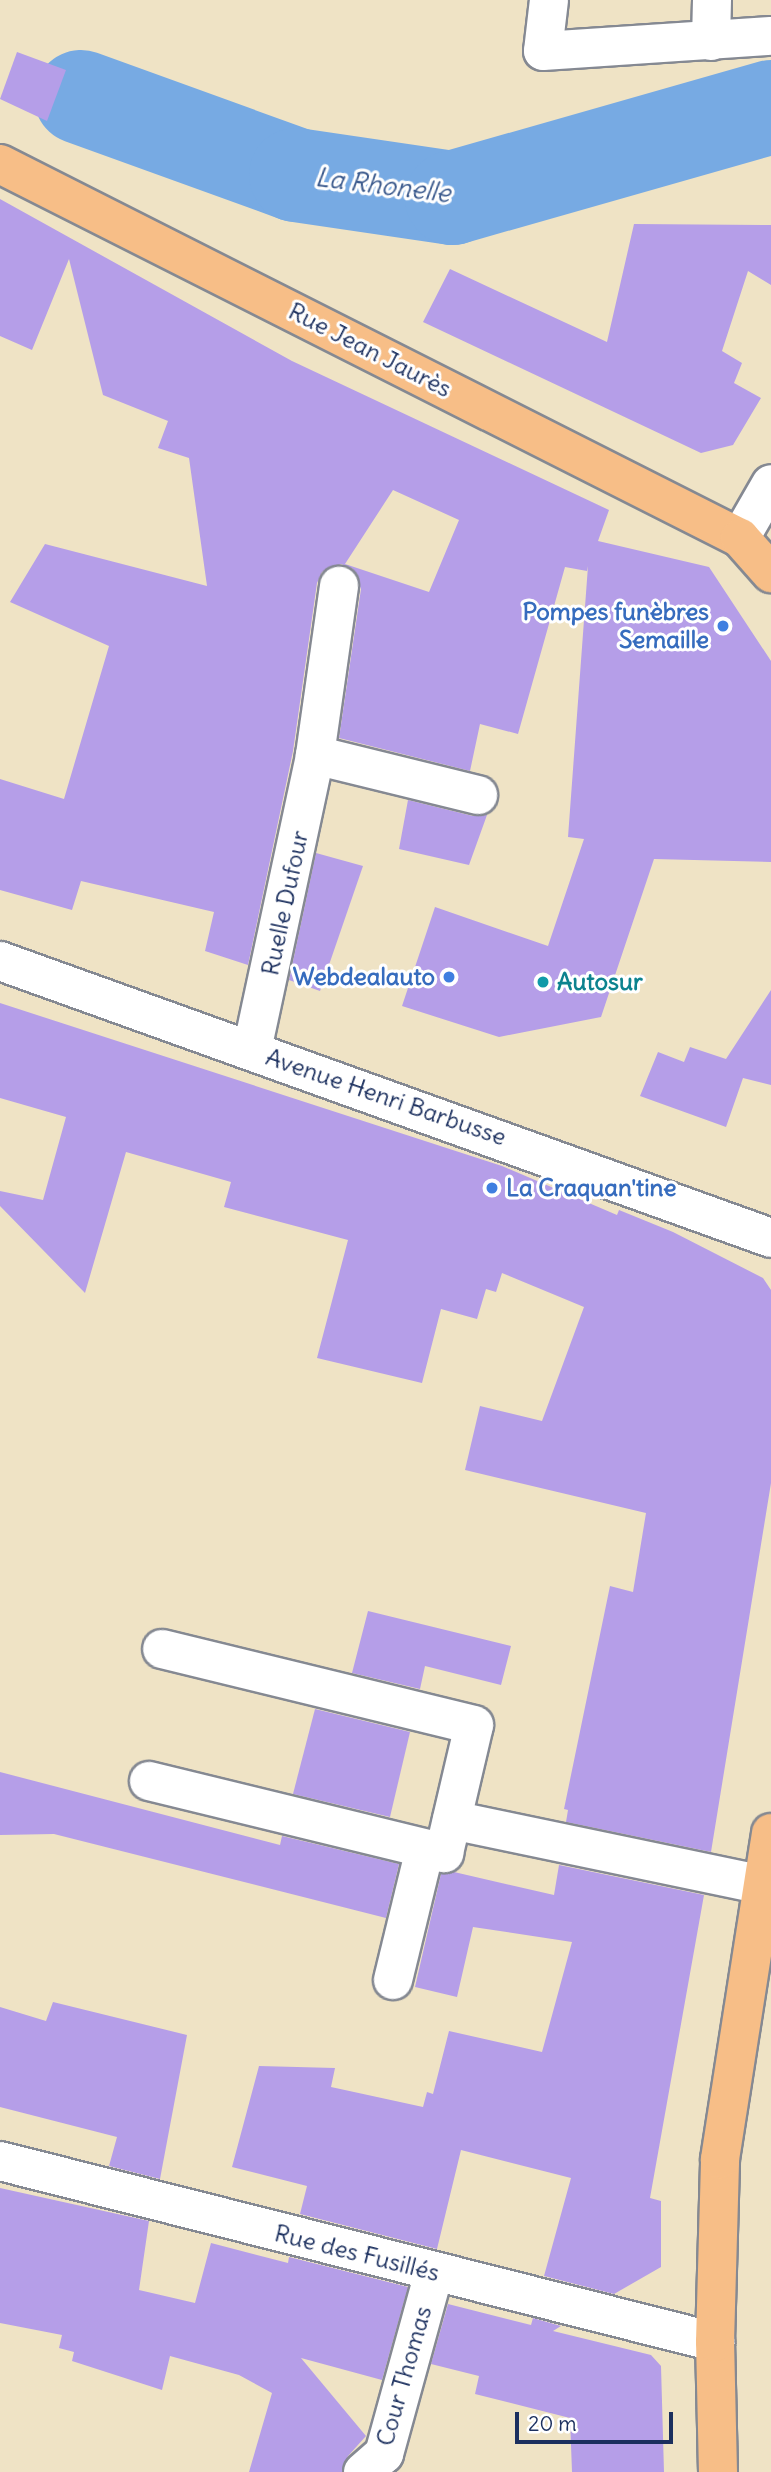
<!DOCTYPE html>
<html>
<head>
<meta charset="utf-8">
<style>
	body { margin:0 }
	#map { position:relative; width:771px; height:2472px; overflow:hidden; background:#efe3c5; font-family:Delius,sans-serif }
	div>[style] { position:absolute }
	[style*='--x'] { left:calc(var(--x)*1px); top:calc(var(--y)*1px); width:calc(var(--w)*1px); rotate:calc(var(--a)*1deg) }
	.river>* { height:94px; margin:-47px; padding:0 47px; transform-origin:47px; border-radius:47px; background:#77aae3 }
	.building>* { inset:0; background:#b59ee8 }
	.roads { filter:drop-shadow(2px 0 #858992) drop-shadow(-2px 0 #858992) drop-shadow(0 2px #858992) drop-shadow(0 -2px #858992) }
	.minor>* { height:38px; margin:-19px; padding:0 19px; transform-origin:19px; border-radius:19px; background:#fff }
	.major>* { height:38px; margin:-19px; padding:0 19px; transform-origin:19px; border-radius:19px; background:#f7be87 }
	.dots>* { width:19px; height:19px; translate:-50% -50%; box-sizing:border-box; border:4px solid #fff; border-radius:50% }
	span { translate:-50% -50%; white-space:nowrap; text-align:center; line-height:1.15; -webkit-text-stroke:6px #fff; paint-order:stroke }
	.street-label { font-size:24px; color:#1b2f5e }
	.shop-label { font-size:24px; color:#366cbe; font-weight:700 }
	.right { translate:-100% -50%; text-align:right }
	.left { translate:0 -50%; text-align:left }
	.culture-label { font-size:24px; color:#0d838f; font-weight:700 }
	.water-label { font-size:26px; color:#3b5a8d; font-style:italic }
	.scale { position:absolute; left:515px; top:2412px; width:158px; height:32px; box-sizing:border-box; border:4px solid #1b2f5e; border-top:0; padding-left:9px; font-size:21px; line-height:24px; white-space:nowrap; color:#1b2f5e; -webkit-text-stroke:5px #fff; paint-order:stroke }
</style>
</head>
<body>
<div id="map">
	<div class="river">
		<div style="--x:81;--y:97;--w:229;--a:19.9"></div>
		<div style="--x:296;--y:175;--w:158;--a:8.4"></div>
		<div style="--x:452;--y:198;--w:332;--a:-15.9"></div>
	</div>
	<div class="building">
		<div style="clip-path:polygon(17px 52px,66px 70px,47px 121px,0 99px)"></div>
		<div style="clip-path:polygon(evenodd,0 199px,292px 361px,609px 510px,598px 541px,709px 567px,771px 661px,771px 862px,654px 859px,601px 1017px,499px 1037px,402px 1006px,435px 907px,548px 946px,584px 839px,568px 837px,588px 566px,587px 571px,565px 567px,518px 734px,480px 724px,470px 771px,339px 738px,361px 589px,353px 569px,341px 564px,322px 572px,317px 583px,293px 751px,248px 965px,205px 951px,214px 912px,81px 881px,72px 910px,0 890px,0 779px,64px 799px,109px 646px,10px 602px,45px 544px,207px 586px,189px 458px,158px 448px,168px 421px,103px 395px,69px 259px,32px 350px,0 336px,0 199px,393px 490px,459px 520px,429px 592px,345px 564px,393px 490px)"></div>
		<div style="clip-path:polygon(634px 224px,771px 225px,771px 285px,748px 271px,722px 351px,742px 363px,734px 383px,761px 398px,733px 445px,701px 453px,423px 322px,450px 269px,607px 342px)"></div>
		<div style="clip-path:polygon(408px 800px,473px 816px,487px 815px,469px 865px,399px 849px)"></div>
		<div style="clip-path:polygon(316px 853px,363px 866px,320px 991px,289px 980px)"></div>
		<div style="clip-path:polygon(771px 990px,771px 1085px,743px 1078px,726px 1127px,640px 1096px,658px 1052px,684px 1062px,690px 1047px,726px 1059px)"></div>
		<div style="clip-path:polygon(0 1003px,502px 1166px,617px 1215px,619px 1210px,673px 1232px,763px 1278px,771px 1290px,771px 1483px,711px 1852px,566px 1822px,568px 1810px,564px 1809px,610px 1586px,633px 1592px,646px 1513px,465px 1470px,480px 1406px,542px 1421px,584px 1307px,502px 1273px,496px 1292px,486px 1289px,477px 1319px,441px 1309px,422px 1383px,317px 1358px,348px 1240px,224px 1207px,231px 1182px,126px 1152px,85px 1293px,0 1206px,0 1191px,43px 1200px,66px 1117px,0 1098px)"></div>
		<div style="clip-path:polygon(368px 1611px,511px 1646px,501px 1685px,425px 1666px,420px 1689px,352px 1673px)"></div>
		<div style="clip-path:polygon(315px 1709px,410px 1732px,390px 1817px,293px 1794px)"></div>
		<div style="clip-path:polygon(0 1772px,280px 1845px,282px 1836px,399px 1864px,386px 1918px,54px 1834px,0 1835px)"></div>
		<div style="clip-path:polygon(559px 1865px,704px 1895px,650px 2198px,661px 2201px,661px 2267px,614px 2294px,544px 2276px,571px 2178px,461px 2150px,437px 2249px,300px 2214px,307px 2186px,232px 2167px,259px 2066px,335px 2068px,331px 2087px,423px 2107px,427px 2092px,433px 2094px,449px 2031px,542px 2052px,572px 1942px,473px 1927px,457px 1997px,415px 1987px,441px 1874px,454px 1872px,554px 1895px)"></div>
		<div style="clip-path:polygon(53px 2002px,187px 2035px,160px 2179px,109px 2166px,117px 2137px,0 2107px,0 2007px,46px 2021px)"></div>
		<div style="clip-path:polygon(0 2188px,149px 2221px,139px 2290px,195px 2303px,211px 2243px,288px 2263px,289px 2257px,408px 2287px,382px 2380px,301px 2358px,366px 2436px,348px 2456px,342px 2472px,249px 2472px,272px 2393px,239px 2375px,170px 2356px,162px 2390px,72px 2361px,74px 2352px,59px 2348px,62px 2335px,0 2323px)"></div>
		<div style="clip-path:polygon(448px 2304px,531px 2325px,533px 2318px,561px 2326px,553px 2331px,651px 2355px,661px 2366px,664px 2472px,572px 2472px,570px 2418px,475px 2394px,479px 2376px,431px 2364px)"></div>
	</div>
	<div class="roads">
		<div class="minor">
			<div style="--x:549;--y:0;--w:51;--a:96.7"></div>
			<div style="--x:543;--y:51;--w:228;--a:-3.8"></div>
			<div style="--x:711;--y:41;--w:41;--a:-88.6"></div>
			<div style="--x:740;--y:538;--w:62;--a:-60.1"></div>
			<div style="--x:315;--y:755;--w:168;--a:13.8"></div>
			<div style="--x:0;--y:961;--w:819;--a:19.76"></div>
			<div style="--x:252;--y:1050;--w:302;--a:-77.9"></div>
			<div style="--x:315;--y:755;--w:171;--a:-81.9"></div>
			<div style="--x:149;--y:1781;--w:304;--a:13.7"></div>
			<div style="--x:444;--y:1853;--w:131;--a:-76.8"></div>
			<div style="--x:474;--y:1725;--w:321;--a:-166.3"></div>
			<div style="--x:452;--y:1820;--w:317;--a:11.8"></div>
			<div style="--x:393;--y:1980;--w:135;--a:-76.3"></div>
			<div style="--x:0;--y:2161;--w:738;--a:14.21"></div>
			<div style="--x:363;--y:2472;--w:28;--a:-41"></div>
			<div style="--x:384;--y:2454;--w:188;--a:-74.6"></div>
		</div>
		<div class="major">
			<div style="--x:0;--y:164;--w:829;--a:26.81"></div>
			<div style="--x:740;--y:538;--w:47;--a:48.5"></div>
			<div style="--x:718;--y:2472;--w:130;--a:-91.3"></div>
			<div style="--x:715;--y:2342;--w:183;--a:-88.4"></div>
			<div style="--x:720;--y:2159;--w:330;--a:-81.1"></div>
		</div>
	</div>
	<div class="dots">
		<div style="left:723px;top:626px;background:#3f7fe0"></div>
		<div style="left:449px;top:977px;background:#3f7fe0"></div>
		<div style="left:543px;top:982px;background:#0f9aa8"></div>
		<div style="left:492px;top:1188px;background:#3f7fe0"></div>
	</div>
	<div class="street-label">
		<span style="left:370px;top:350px;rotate:27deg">Rue Jean Jaurès</span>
		<span style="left:285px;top:903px;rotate:-78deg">Ruelle Dufour</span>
		<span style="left:386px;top:1097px;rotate:19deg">Avenue Henri Barbusse</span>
		<span style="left:357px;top:2253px;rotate:14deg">Rue des Fusillés</span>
		<span style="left:404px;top:2376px;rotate:-74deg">Cour Thomas</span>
	</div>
	<div class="shop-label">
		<span class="right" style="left:709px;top:626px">Pompes funèbres<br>Semaille</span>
		<span class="right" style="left:435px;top:977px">Webdealauto</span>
		<span class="left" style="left:506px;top:1188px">La Craquan'tine</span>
	</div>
	<div class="culture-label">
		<span class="left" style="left:557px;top:982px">Autosur</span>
	</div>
	<div class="water-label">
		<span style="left:383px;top:185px;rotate:7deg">La Rhonelle</span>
	</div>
	<div class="scale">20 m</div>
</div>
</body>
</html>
